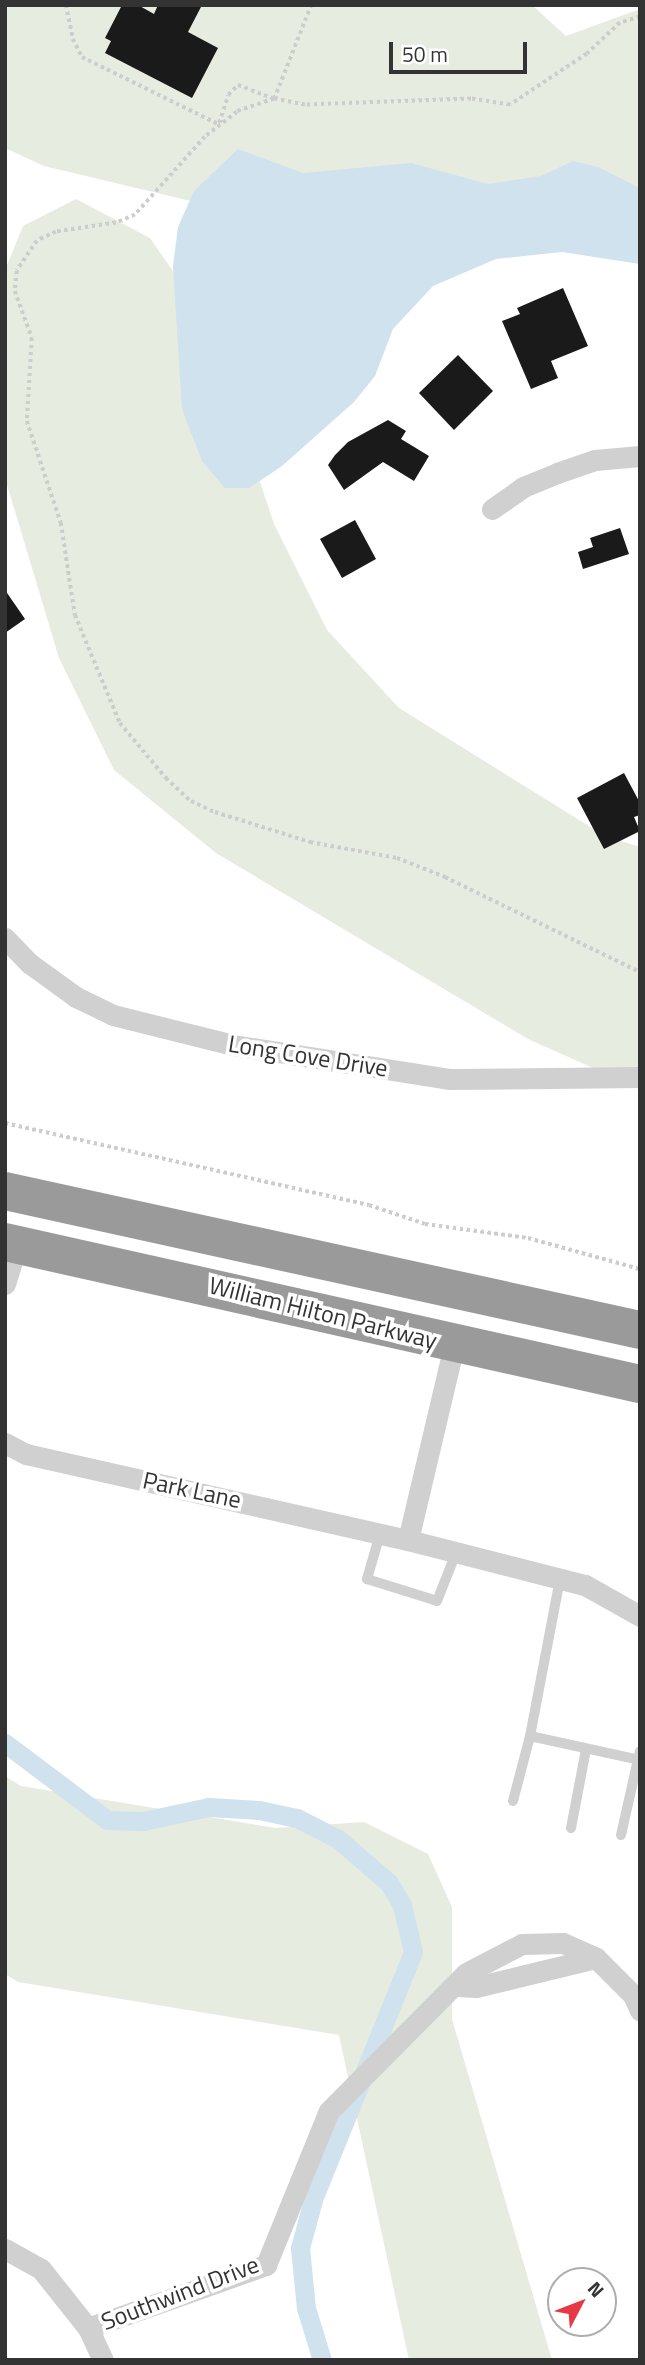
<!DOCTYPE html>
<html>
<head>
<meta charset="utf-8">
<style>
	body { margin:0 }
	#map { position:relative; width:645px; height:2365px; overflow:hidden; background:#fff; font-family:"Titillium Web",sans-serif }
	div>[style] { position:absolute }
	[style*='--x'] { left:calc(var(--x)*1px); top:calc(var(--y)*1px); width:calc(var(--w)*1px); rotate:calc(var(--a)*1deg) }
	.green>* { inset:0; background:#e6ecdf }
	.water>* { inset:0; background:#cfe2ee }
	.canal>* { height:19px; margin:-9.5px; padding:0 9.5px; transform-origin:9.5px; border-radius:9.5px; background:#cfe2ee }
	.building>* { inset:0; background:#1a1a1a }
	.path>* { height:3.5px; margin-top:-1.75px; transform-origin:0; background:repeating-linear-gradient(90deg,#cdcdcd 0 3.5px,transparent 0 7px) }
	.lane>* { height:10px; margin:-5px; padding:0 5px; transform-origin:5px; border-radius:5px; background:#d0d0d0 }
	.street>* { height:21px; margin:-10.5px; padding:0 10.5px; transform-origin:10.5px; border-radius:10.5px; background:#d0d0d0 }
	.highway>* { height:38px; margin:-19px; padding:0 19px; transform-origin:19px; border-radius:19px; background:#9a9a9a }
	span { translate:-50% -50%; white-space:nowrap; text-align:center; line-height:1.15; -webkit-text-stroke:7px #fff; paint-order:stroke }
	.street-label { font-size:24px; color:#333 }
	.frame { position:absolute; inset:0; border:7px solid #333; pointer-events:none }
	.north { position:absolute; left:547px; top:2267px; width:70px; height:70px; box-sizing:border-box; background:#fff; border:2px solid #adadad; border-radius:50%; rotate:48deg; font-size:19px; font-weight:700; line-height:28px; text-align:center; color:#333 }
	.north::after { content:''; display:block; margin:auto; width:24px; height:32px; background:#e63946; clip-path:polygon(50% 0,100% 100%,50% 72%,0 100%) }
	.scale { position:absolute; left:389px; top:42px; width:138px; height:32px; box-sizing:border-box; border:4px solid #333; border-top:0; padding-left:9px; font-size:21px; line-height:24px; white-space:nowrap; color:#333; -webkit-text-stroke:5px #fff; paint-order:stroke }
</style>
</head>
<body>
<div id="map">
	<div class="green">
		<div style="clip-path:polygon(5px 5px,532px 5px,566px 36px,640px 9px,640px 249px,309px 229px,44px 166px,5px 148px)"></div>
		<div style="clip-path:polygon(76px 199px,150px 238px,206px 319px,274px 524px,327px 630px,399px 708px,605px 836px,640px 847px,640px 1089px,528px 1039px,216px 853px,114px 770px,59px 658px,5px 478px,5px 270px,23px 226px)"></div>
		<div style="clip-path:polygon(5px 1776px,21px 1786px,276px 1828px,364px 1822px,428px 1854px,452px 1907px,452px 2019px,552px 2360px,409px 2360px,339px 2035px,18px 1982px,5px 1974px)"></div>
	</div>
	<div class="water">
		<div style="clip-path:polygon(238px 149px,303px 173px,411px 163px,488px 184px,541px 176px,573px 161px,598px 167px,640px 188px,640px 264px,562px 252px,496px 259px,433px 286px,393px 329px,375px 376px,354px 402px,282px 466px,249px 488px,225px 488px,202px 461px,182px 409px,173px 266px,178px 227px,194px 191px)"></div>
	</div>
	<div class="canal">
		<div style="--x:5;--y:1743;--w:128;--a:37"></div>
		<div style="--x:107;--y:1820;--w:36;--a:2"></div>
		<div style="--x:143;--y:1821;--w:67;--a:-12"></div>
		<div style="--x:209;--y:1807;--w:50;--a:3.4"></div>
		<div style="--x:259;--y:1810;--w:39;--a:12"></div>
		<div style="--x:297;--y:1818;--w:46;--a:27.1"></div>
		<div style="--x:338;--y:1839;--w:67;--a:40.8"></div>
		<div style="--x:389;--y:1883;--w:26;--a:59"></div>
		<div style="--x:402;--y:1905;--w:48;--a:76.8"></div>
		<div style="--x:413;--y:1952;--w:267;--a:112"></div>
		<div style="--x:313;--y:2200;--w:50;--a:105.2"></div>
		<div style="--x:300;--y:2248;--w:60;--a:84.3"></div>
		<div style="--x:306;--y:2308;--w:54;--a:72.9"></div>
	</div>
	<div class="building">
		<div style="clip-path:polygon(122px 5px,138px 5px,154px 14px,158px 5px,202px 5px,188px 32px,218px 48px,192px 98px,105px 53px,111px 41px,105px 38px)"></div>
		<div style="clip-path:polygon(563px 288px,588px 346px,551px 361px,558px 378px,531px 389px,502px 321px,520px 314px,517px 308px)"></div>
		<div style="clip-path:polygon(458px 355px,493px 391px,454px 430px,419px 393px)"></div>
		<div style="clip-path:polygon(388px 420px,406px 431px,401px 439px,429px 456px,414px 481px,383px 462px,344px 490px,328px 465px,335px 455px,348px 442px)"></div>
		<div style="clip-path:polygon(355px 520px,376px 559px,342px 578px,320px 539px)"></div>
		<div style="clip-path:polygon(620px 528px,629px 554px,583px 569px,578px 552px,593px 547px,590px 538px)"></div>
		<div style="clip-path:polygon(5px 590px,25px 619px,5px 633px)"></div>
		<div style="clip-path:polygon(624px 773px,640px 803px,640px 815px,634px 817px,640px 831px,604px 849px,577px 798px)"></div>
	</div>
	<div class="path">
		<div style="--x:66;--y:5;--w:35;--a:78"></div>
		<div style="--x:73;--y:39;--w:20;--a:63"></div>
		<div style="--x:82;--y:57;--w:152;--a:26.2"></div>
		<div style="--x:640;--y:17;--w:21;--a:163"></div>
		<div style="--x:620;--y:23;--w:45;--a:136.8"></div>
		<div style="--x:587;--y:54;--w:92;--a:146.5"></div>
		<div style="--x:510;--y:105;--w:39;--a:-171"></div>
		<div style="--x:471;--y:99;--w:166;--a:177.9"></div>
		<div style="--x:305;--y:105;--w:32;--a:-169"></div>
		<div style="--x:274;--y:99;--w:39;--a:161"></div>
		<div style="--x:237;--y:112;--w:41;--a:142"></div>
		<div style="--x:205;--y:137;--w:105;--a:131.9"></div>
		<div style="--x:135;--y:215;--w:21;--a:157"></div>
		<div style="--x:116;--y:223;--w:61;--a:171.5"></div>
		<div style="--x:56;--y:232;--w:21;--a:155"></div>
		<div style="--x:37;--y:241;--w:36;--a:124"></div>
		<div style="--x:17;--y:271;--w:20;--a:96"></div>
		<div style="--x:15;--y:291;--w:50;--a:70.1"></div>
		<div style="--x:32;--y:338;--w:83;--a:93.4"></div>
		<div style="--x:27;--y:421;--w:108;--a:71.6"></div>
		<div style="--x:61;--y:523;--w:93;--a:81.3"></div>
		<div style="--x:75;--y:615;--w:117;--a:67.4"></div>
		<div style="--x:120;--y:723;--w:72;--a:50.1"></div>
		<div style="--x:166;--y:778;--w:34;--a:43"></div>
		<div style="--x:191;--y:801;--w:26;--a:25"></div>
		<div style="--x:215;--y:812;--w:100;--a:17.5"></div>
		<div style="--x:310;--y:842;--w:88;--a:10.4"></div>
		<div style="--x:397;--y:858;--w:52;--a:21.6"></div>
		<div style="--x:445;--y:877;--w:217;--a:26"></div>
		<div style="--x:219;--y:123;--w:29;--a:-72"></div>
		<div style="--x:228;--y:95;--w:14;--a:-45"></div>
		<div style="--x:238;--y:85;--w:39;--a:21"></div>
		<div style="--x:274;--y:99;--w:101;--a:-68.5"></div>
		<div style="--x:5;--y:1123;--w:373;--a:12.7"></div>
		<div style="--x:369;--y:1205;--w:59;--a:18.7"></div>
		<div style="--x:425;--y:1224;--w:104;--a:7.7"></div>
		<div style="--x:528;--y:1238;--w:116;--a:15.5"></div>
	</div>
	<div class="lane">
		<div style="--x:380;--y:1534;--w:47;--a:106.1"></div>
		<div style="--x:367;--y:1579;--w:73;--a:17.4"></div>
		<div style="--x:437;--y:1601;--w:52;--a:-68.4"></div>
		<div style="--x:560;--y:1579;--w:160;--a:100.8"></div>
		<div style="--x:530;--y:1736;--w:113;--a:12.3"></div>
		<div style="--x:513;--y:1801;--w:67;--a:-75.3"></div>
		<div style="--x:571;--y:1828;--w:80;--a:-79.2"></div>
		<div style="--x:621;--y:1835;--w:86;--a:-77.3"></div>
	</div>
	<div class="street">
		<div style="--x:492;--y:509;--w:38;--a:-35"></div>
		<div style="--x:523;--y:487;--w:37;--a:-22"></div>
		<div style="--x:557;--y:473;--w:40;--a:-18.9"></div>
		<div style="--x:595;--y:460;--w:45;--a:-5.1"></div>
		<div style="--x:5;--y:938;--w:35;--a:46"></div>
		<div style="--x:29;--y:963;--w:58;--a:35.9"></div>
		<div style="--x:76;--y:997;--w:41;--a:25.9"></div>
		<div style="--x:113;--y:1015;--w:124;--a:14"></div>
		<div style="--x:233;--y:1045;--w:220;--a:8.9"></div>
		<div style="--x:450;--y:1079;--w:190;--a:-0.6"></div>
		<div style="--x:5;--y:1284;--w:41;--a:-72.9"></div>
		<div style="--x:5;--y:1443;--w:24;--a:28"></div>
		<div style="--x:26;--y:1454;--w:392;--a:12.7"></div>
		<div style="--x:408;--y:1540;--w:183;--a:14.3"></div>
		<div style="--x:585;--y:1585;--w:63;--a:29.4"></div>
		<div style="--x:408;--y:1540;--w:200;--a:-76.7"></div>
		<div style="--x:457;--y:1986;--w:19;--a:3"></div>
		<div style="--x:476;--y:1987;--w:123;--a:-13.6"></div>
		<div style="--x:5;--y:2249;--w:41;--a:29.1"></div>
		<div style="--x:41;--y:2269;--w:75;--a:51.5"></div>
		<div style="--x:88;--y:2328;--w:35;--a:65"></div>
		<div style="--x:88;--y:2328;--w:189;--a:-19.5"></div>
		<div style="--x:266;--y:2265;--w:166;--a:-67.8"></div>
		<div style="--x:329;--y:2111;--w:194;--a:-45.2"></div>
		<div style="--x:466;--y:1973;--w:63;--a:-27.4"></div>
		<div style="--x:522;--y:1944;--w:41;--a:-1.4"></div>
		<div style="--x:563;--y:1943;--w:36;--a:24"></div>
		<div style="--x:596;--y:1958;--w:52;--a:45"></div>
		<div style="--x:633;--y:1995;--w:17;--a:66"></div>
	</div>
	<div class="highway">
		<div style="--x:5;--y:1191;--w:650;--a:12.35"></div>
		<div style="--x:5;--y:1242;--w:651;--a:12.61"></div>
	</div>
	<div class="street-label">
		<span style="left:308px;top:1056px;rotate:9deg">Long Cove Drive</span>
		<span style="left:323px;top:1313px;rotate:14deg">William Hilton Parkway</span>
		<span style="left:192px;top:1490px;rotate:12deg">Park Lane</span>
		<span style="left:180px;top:2293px;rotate:-21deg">Southwind Drive</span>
	</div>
	<div class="frame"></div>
	<div class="north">N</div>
	<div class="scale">50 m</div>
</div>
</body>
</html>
